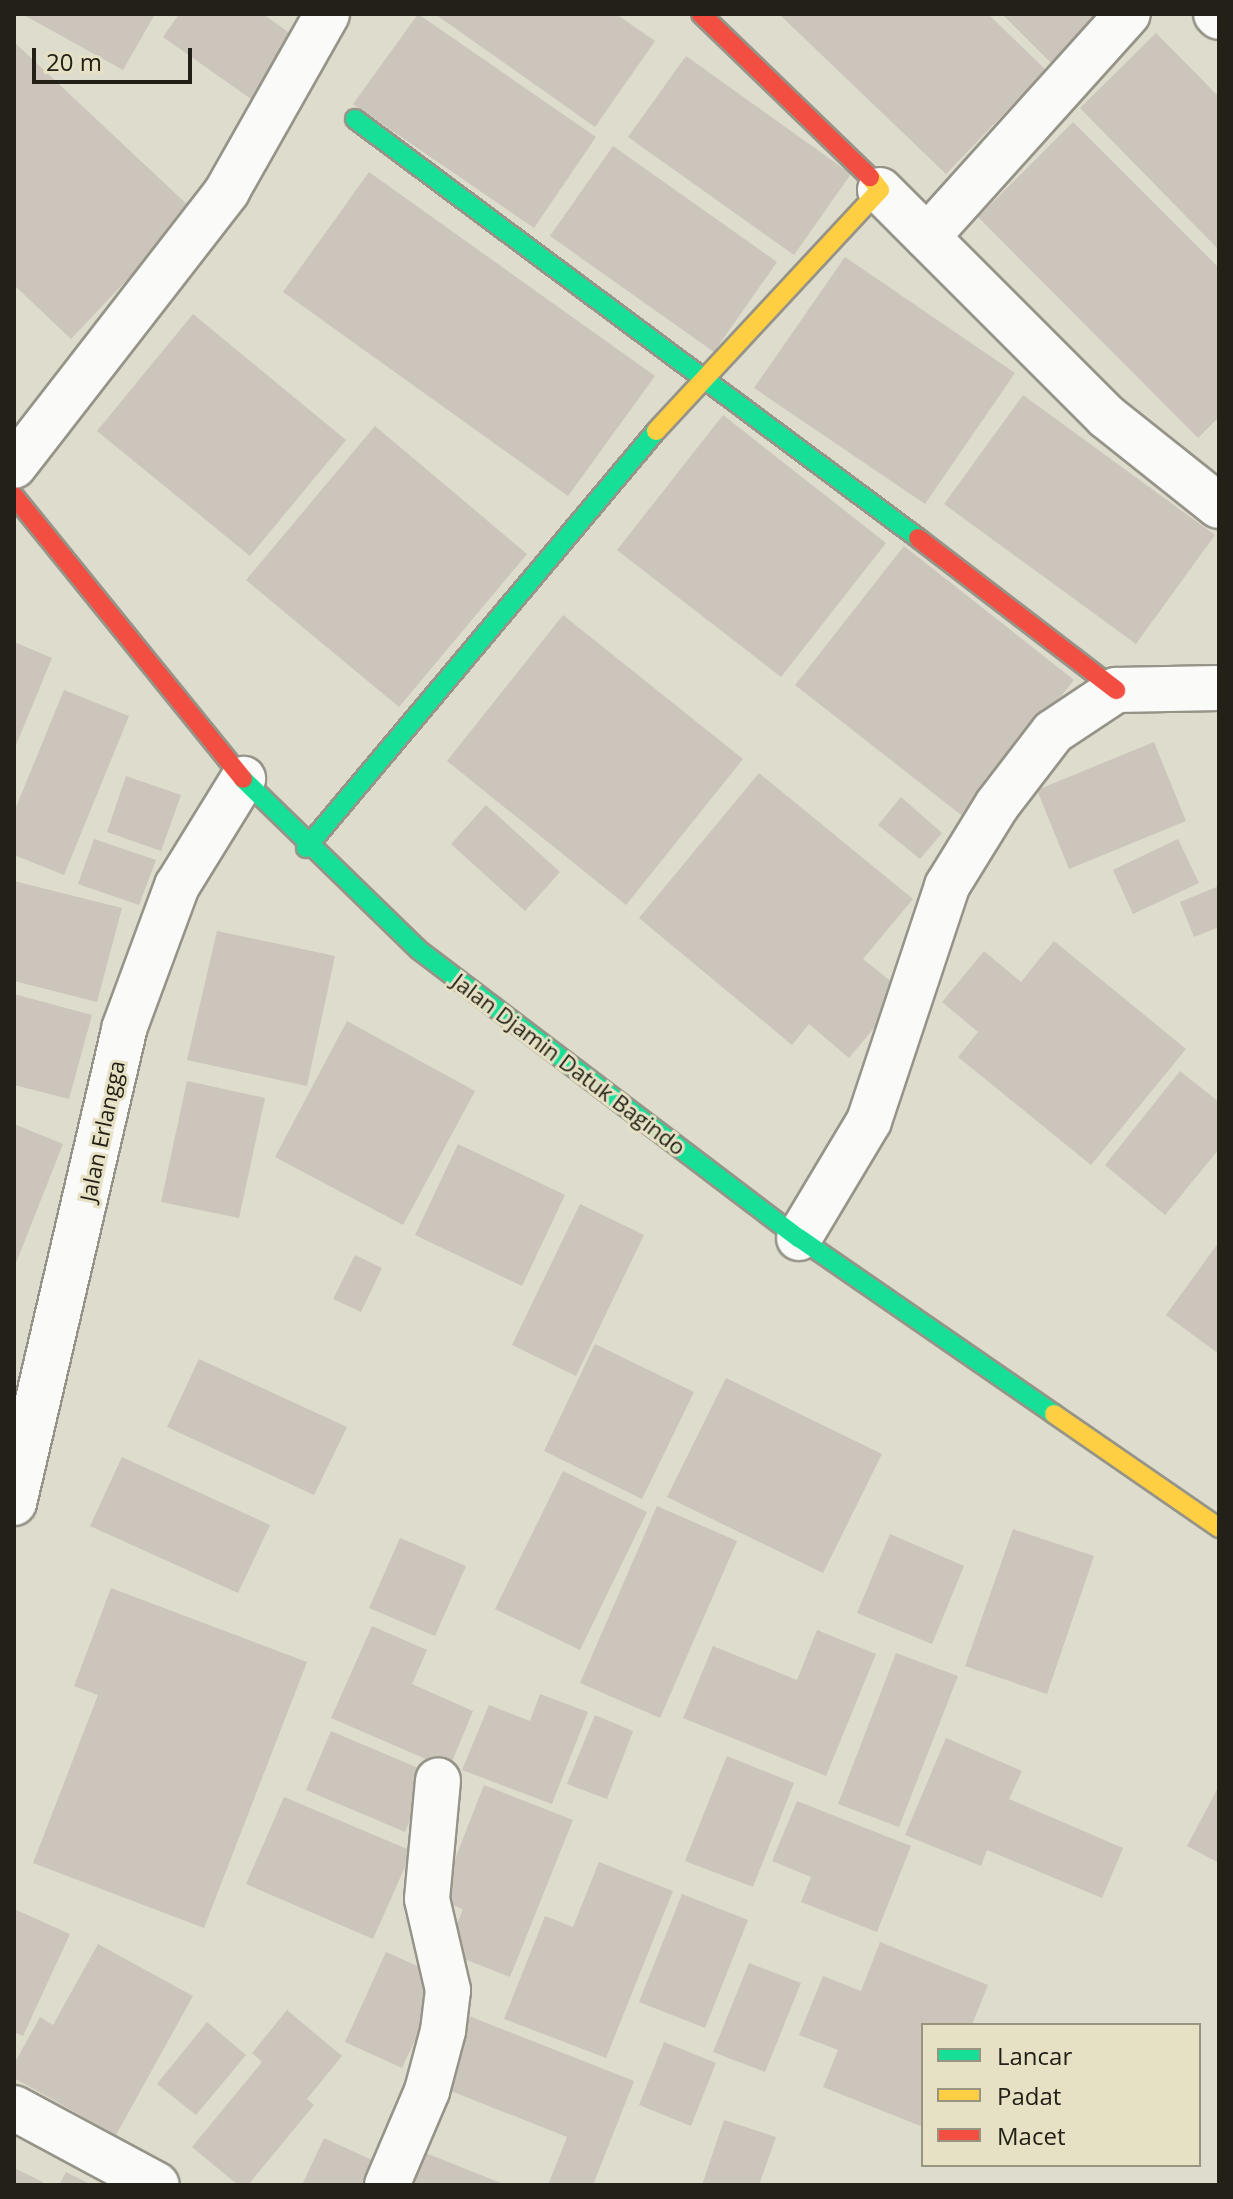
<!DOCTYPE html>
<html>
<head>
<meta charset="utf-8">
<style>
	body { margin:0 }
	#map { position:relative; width:1233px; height:2199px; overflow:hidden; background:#dedccd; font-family:"Open Sans",sans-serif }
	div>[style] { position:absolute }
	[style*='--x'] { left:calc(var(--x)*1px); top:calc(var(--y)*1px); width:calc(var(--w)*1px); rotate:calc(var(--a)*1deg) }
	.building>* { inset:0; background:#cbc5bb }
	.roads { filter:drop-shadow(2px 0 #969488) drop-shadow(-2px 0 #969488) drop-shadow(0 2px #969488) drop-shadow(0 -2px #969488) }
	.street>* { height:44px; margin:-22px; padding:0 22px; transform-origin:22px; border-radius:22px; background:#fafaf8 }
	.fast>* { height:18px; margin:-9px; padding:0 9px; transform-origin:9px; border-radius:9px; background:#16e098 }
	.slow>* { height:18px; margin:-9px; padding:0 9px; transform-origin:9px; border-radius:9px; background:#ffcf43 }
	.jam>* { height:18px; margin:-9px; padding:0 9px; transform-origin:9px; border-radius:9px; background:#f24e42 }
	span { translate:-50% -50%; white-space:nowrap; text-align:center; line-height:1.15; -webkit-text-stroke:6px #e6e1c5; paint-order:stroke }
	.street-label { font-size:22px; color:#232117 }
	.frame { position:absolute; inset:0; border:16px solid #232117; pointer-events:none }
	.legend { position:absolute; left:921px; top:2023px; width:280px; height:144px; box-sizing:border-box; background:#e6e1c5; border:2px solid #98947f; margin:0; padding:10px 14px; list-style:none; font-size:24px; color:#232117 }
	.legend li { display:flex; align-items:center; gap:16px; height:40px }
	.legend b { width:40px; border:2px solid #98947f }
	.scale { position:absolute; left:32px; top:48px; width:160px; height:36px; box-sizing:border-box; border:4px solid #232117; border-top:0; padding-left:10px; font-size:24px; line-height:28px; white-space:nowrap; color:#232117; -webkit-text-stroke:6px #e6e1c5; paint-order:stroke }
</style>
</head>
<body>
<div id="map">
	<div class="building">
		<div style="clip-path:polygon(22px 14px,155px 14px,123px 70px)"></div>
		<div style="clip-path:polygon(179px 14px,263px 14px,295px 37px,251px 99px,163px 37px)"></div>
		<div style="clip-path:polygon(418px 14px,596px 137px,534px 228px,353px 104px)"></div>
		<div style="clip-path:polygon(435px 14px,616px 14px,655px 41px,595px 127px)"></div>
		<div style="clip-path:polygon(779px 14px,988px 14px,1046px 70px,946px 174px)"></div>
		<div style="clip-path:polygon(1002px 14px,1102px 14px,1052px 64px)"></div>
		<div style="clip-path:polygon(1156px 33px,1219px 97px,1219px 250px,1080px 108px)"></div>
		<div style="clip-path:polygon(14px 42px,193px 210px,71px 339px,14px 285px)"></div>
		<div style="clip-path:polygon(686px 56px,851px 174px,794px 255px,628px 137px)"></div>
		<div style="clip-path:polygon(1073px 122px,1219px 268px,1219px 417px,1198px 438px,978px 217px)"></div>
		<div style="clip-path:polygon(613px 146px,777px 262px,714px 352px,550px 236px)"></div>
		<div style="clip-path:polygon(369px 172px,655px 376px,568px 496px,283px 292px)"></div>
		<div style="clip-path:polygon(845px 257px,1015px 373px,925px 504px,754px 388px)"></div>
		<div style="clip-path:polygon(193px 314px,346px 440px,250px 556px,97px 431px)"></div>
		<div style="clip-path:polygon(1023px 395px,1215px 535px,1136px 644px,944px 504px)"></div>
		<div style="clip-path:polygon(723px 415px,886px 543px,781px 677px,617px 550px)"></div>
		<div style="clip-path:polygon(375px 426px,527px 554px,399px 707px,246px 580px)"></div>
		<div style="clip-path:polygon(904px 546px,1074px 680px,965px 818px,795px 685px)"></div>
		<div style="clip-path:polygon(563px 615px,743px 759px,626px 905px,447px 761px)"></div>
		<div style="clip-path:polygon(14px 642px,52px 658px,14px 750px)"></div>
		<div style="clip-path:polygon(64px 690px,129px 716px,64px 875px,14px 855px,14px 812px)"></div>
		<div style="clip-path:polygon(1154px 742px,1186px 821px,1069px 869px,1037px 790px)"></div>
		<div style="clip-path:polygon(759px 773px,913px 899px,863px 959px,904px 992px,849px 1058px,809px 1024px,792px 1045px,639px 918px)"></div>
		<div style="clip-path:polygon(126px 776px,181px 795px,161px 851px,107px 832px)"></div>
		<div style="clip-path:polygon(901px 797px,942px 833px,920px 859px,878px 825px)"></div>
		<div style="clip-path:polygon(486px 805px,560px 872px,525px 911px,451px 844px)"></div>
		<div style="clip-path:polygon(94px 839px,156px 860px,139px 905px,78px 884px)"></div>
		<div style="clip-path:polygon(1178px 839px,1199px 883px,1133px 914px,1113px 870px)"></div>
		<div style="clip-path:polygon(14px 881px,122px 908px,97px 1002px,14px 981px)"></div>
		<div style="clip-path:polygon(1219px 886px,1219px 927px,1194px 937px,1180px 902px)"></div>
		<div style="clip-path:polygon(217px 931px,335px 956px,307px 1086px,187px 1060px)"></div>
		<div style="clip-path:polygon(1054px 941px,1186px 1049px,1091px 1165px,958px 1057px,978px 1032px,942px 1002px,984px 951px,1021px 982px)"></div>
		<div style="clip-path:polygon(14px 994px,92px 1015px,69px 1099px,14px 1085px)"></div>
		<div style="clip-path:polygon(347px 1021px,475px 1091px,403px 1225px,275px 1157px)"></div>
		<div style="clip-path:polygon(1180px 1071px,1219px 1102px,1219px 1149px,1165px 1215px,1105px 1165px)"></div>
		<div style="clip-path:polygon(187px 1081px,265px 1098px,239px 1218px,161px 1202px)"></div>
		<div style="clip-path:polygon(14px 1124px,63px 1144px,14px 1268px)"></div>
		<div style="clip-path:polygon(458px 1144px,565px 1195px,522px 1286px,415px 1235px)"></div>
		<div style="clip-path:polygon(580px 1204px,644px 1235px,576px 1376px,512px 1345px)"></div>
		<div style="clip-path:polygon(1219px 1242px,1219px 1354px,1166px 1315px)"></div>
		<div style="clip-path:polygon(355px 1255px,382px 1268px,361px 1312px,333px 1299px)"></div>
		<div style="clip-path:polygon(595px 1344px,694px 1392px,642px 1499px,544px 1451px)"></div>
		<div style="clip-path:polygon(199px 1359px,347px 1427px,314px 1495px,167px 1427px)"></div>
		<div style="clip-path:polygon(726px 1378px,882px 1454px,823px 1573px,667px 1497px)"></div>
		<div style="clip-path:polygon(122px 1457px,270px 1525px,238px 1593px,90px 1526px)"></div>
		<div style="clip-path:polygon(563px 1471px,647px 1512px,580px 1650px,495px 1609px)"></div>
		<div style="clip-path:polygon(657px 1506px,737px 1541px,660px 1718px,580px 1683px)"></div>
		<div style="clip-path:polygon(1013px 1529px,1094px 1556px,1047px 1694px,965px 1666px)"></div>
		<div style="clip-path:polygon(890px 1534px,964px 1566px,932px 1644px,857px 1613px)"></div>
		<div style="clip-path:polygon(400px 1538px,466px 1566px,435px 1636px,369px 1608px)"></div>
		<div style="clip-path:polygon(111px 1588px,307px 1662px,204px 1928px,33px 1863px,98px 1695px,74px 1686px)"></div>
		<div style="clip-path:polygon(372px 1626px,427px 1650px,412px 1684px,473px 1711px,449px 1769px,331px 1718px)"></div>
		<div style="clip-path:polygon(817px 1630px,876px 1654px,826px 1776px,683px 1718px,713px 1646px,797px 1680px)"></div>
		<div style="clip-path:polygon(896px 1653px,958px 1676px,899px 1827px,838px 1804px)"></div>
		<div style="clip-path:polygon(540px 1694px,588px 1712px,552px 1804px,462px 1770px,489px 1705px,530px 1721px)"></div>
		<div style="clip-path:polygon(595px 1715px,633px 1731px,607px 1799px,567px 1784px)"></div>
		<div style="clip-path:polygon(331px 1731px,430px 1773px,405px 1832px,306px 1790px)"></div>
		<div style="clip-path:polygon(946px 1738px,1022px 1771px,1009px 1799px,1123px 1848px,1102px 1898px,987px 1850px,981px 1866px,905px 1835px)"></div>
		<div style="clip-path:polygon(727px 1756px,794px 1783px,753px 1887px,685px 1861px)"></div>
		<div style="clip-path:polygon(484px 1785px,573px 1820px,510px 1977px,446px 1952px,463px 1909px,439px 1900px)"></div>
		<div style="clip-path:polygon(1219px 1786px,1219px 1863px,1187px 1846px)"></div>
		<div style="clip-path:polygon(284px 1797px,412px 1851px,373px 1939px,246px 1884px)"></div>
		<div style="clip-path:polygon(797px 1801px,911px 1846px,877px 1932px,801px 1902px,811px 1877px,772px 1861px)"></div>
		<div style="clip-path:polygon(599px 1862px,673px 1891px,606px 2058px,504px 2019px,545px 1916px,573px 1927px)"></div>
		<div style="clip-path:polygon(682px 1894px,748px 1920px,705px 2028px,639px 2002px)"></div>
		<div style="clip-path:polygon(14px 1909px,70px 1934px,23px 2036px,14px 2032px)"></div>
		<div style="clip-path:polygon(880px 1942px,988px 1985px,972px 2025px,923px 2025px,923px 2127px,823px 2087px,838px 2050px,799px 2035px,823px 1976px,861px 1991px)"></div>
		<div style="clip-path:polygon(98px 1944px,193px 1996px,116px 2135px,14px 2078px,14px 2064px,40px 2017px,53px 2025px)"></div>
		<div style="clip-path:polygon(386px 1952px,444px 1978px,402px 2068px,345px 2042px)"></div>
		<div style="clip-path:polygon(749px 1963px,801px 1983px,765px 2072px,713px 2052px)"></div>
		<div style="clip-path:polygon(287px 2010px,342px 2056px,307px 2099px,314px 2105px,248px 2185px,238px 2185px,192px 2147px,262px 2062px,252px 2053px)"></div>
		<div style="clip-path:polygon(469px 2016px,634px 2081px,593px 2185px,548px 2185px,567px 2137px,441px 2087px)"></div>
		<div style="clip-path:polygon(207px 2022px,246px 2055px,196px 2115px,157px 2084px)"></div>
		<div style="clip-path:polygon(664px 2042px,716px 2063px,691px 2126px,639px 2105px)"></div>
		<div style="clip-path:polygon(724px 2120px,776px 2137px,759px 2185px,702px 2185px)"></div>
		<div style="clip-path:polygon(324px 2138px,383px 2165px,374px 2185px,302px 2185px)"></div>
		<div style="clip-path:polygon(418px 2150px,506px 2185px,404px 2185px)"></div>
		<div style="clip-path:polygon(14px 2168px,43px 2182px,42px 2185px,14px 2185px)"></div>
		<div style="clip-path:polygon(66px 2172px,92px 2185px,59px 2185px)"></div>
	</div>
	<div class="roads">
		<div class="street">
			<div style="--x:1216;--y:14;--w:4;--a:45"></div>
			<div style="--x:880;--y:190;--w:321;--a:45"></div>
			<div style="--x:1107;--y:417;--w:143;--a:38.5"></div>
			<div style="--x:927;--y:237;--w:300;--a:-48"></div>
			<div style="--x:14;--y:466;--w:348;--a:-52.2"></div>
			<div style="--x:227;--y:191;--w:203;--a:-60.5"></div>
			<div style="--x:799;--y:1238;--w:136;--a:-59.1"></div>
			<div style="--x:869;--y:1121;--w:248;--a:-71.6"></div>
			<div style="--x:947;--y:886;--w:95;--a:-58.3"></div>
			<div style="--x:997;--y:805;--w:92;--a:-52.5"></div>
			<div style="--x:1053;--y:732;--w:76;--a:-33.7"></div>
			<div style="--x:1116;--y:690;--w:103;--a:-1.1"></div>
			<div style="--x:14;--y:1503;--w:487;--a:-76.9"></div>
			<div style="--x:124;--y:1029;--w:153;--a:-69.7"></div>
			<div style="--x:177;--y:886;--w:126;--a:-58.3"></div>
			<div style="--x:14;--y:2108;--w:162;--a:28.3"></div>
			<div style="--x:387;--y:2185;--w:102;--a:-66.9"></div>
			<div style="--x:427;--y:2091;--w:62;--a:-75.1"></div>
			<div style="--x:443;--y:2031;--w:41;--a:-83"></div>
			<div style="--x:448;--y:1990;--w:93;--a:-103"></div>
			<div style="--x:427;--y:1899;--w:119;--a:-84.7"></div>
		</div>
		<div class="fast">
			<div style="--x:355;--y:119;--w:702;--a:36.66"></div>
			<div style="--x:243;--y:779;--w:245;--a:44.2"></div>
			<div style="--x:419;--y:950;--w:477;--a:37.2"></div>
			<div style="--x:799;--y:1238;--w:310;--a:34.6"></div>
			<div style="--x:306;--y:848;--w:544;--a:-49.99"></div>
		</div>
		<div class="slow">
			<div style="--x:656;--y:431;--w:329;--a:-47.1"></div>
			<div style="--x:880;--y:190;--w:16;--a:-128"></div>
			<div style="--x:1054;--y:1414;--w:201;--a:34.6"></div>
		</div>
		<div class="jam">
			<div style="--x:701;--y:14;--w:235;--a:44"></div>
			<div style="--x:14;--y:496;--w:364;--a:51"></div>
			<div style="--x:918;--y:538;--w:250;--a:37.5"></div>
		</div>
	</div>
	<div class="street-label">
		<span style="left:569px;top:1064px;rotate:37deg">Jalan Djamin Datuk Bagindo</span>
		<span style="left:102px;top:1131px;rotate:-78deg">Jalan Erlangga</span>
	</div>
	<div class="frame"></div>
	<ul class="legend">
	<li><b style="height:10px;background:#16e098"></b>Lancar</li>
	<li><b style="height:10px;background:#ffcf43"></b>Padat</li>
	<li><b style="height:10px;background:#f24e42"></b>Macet</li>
	</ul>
	<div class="scale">20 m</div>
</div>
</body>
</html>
